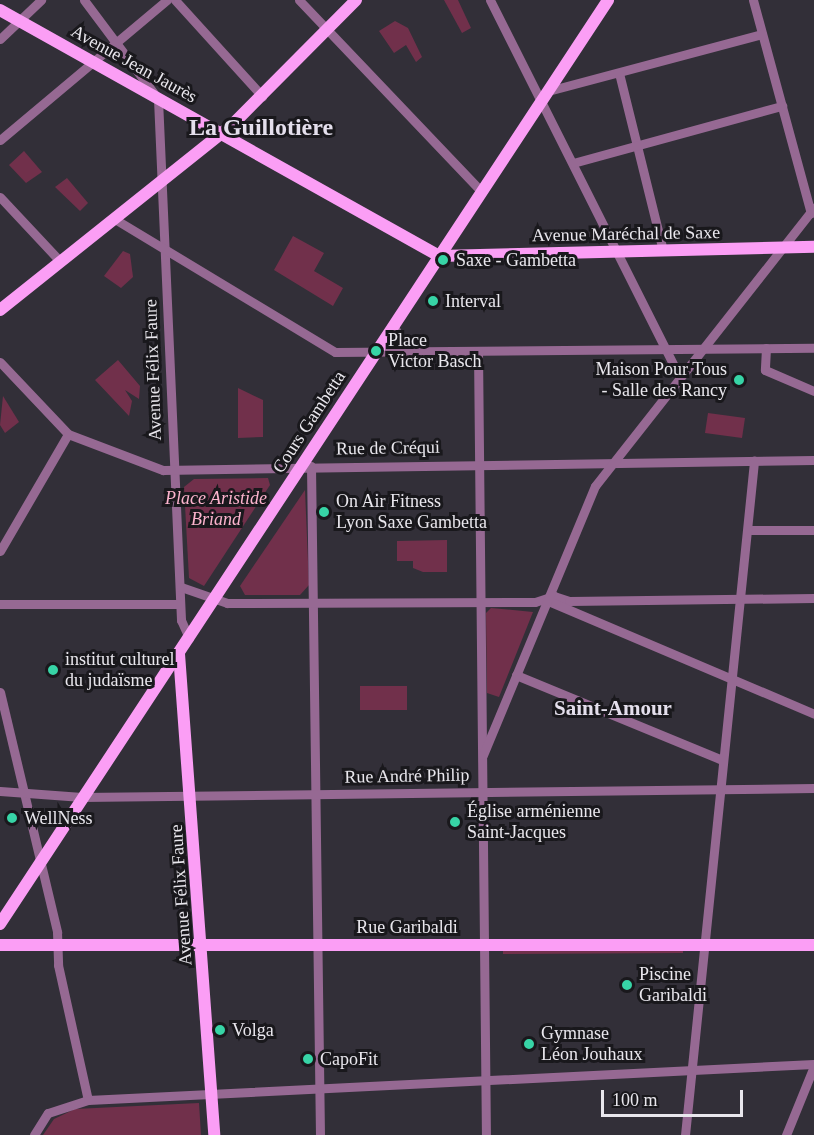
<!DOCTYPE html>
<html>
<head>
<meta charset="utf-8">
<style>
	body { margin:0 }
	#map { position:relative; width:814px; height:1135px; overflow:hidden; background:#322f38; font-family:Georgia,serif }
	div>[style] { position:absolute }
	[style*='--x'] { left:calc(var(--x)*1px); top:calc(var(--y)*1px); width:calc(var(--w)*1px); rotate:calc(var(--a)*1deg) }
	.green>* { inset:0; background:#71304b }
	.minor>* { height:9px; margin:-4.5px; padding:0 4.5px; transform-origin:4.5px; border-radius:4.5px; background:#966993 }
	.major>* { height:12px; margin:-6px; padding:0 6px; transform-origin:6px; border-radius:6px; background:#fb9ef5 }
	.dots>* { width:16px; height:16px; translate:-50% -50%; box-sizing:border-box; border:3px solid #19181c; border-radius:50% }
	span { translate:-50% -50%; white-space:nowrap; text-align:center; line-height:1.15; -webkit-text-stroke:6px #19181c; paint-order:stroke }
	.street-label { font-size:18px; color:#e9e7ed }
	.poi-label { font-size:18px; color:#e9e7ed }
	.left { translate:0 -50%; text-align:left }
	.right { translate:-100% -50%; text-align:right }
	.park-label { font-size:18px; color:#fcb3cd; font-style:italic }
	.quarter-label { font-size:21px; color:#e4dfec; font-weight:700 }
	.district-label { font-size:24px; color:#e4dfec; font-weight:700 }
	.scale { position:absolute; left:601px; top:1090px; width:142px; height:27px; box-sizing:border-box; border:3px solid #e9e7ed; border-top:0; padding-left:8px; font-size:18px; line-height:21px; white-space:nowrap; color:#e9e7ed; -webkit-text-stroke:4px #19181c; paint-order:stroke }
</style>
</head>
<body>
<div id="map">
	<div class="green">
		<div style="clip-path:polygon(444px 0,458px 0,471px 28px,462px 33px)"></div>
		<div style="clip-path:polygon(395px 21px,408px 28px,422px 57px,416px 62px,406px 45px,394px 53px,379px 31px)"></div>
		<div style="clip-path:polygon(24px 151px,42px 172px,26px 183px,9px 165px)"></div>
		<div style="clip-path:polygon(67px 178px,88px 203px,80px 211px,55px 187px)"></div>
		<div style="clip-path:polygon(293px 236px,324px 253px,314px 271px,343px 288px,333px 306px,274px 270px)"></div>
		<div style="clip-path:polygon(123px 251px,130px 254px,133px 277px,121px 288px,104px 276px)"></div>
		<div style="clip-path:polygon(118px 360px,140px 386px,139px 399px,125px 390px,132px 401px,129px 416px,95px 380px)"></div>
		<div style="clip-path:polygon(238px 388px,263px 400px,263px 437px,238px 438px)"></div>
		<div style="clip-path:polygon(3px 396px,19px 422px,5px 433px,0 425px)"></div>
		<div style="clip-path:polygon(708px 413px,745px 418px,742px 438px,705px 433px)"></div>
		<div style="clip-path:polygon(268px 478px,270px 485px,204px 586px,189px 578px,184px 487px,194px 479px)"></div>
		<div style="clip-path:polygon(305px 490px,309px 585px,300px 595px,245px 595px,240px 586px)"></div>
		<div style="clip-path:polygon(447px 540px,447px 572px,423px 572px,413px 568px,413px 561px,397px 561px,397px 541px)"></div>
		<div style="clip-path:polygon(491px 608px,533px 612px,499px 697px,487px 693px,486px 613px)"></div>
		<div style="clip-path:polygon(360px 686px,407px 686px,407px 710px,360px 710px)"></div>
		<div style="clip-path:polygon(503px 950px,683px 950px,683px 953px,503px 954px)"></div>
		<div style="clip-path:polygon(199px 1103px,201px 1135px,43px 1135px,54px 1119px,75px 1109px)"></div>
	</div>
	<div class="minor">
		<div style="--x:84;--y:0;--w:124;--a:53.2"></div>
		<div style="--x:158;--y:99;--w:522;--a:87.47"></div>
		<div style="--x:181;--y:620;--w:20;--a:66"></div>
		<div style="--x:175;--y:0;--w:130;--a:47.8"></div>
		<div style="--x:299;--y:0;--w:264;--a:46.4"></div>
		<div style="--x:490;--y:0;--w:422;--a:63.3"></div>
		<div style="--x:753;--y:0;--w:221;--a:74.8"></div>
		<div style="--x:0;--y:39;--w:57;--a:-43.6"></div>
		<div style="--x:619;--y:73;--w:183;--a:76.1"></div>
		<div style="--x:548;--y:91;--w:221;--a:-14.9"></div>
		<div style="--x:0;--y:140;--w:218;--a:-40"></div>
		<div style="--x:573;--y:163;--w:217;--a:-15.3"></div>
		<div style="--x:0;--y:197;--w:85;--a:46.9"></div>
		<div style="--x:113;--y:218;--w:259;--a:31.1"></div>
		<div style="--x:335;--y:352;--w:479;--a:-0.5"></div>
		<div style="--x:393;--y:325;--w:31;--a:61"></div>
		<div style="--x:766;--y:348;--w:22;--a:93"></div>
		<div style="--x:765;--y:370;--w:53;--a:23.2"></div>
		<div style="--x:478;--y:351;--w:784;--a:89.42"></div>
		<div style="--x:0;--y:362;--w:99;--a:46.6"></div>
		<div style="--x:68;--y:434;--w:102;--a:20.8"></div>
		<div style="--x:163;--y:470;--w:651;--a:-0.88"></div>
		<div style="--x:311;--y:466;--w:669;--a:89.23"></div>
		<div style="--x:748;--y:530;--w:66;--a:0"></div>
		<div style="--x:0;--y:551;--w:135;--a:-59.8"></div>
		<div style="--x:181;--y:587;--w:49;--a:19.2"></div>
		<div style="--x:227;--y:603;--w:308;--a:-0.2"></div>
		<div style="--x:535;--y:602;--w:20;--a:-18"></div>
		<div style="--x:554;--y:596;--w:16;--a:18"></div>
		<div style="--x:569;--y:601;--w:245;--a:-0.7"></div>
		<div style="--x:546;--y:600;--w:291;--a:23"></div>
		<div style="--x:0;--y:604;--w:180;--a:0"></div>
		<div style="--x:516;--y:675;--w:223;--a:22.4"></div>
		<div style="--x:0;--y:692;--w:247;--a:76.6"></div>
		<div style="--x:57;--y:932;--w:33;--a:88"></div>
		<div style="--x:58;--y:965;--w:138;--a:77.5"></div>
		<div style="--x:483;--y:755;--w:291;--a:-67.4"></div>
		<div style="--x:595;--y:486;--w:354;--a:-51.8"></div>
		<div style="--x:0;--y:791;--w:82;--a:4.2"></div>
		<div style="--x:82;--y:797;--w:732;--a:-0.7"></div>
		<div style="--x:34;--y:1135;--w:26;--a:-58"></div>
		<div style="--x:48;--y:1113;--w:42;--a:-18"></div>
		<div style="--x:88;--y:1100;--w:727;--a:-2.84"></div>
		<div style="--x:685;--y:1135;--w:678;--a:-84.15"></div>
		<div style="--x:786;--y:1135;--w:74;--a:-67.9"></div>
	</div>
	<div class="major">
		<div style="--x:0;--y:10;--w:503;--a:29.26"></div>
		<div style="--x:439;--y:256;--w:375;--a:-1.4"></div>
		<div style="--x:0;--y:310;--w:297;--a:-38.6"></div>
		<div style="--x:232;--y:125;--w:176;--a:-45.2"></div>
		<div style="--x:179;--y:654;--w:482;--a:85.8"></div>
		<div style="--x:0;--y:924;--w:1106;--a:-56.65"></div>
		<div style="--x:0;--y:945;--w:814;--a:0"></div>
	</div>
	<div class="dots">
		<div style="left:443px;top:260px;background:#37d4a6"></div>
		<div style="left:433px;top:301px;background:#37d4a6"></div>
		<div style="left:376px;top:351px;background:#37d4a6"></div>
		<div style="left:739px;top:380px;background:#37d4a6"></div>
		<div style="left:324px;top:512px;background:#37d4a6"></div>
		<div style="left:53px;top:670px;background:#37d4a6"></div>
		<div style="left:12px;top:818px;background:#37d4a6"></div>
		<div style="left:455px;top:822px;background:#37d4a6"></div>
		<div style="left:627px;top:985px;background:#37d4a6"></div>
		<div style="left:220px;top:1030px;background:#37d4a6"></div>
		<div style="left:529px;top:1044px;background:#37d4a6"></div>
		<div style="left:308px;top:1059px;background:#37d4a6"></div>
	</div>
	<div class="street-label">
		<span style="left:134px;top:64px;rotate:29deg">Avenue Jean Jaurès</span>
		<span style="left:626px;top:234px;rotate:-1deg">Avenue Maréchal de Saxe</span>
		<span style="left:153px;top:370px;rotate:-92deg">Avenue Félix Faure</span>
		<span style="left:309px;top:422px;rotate:-57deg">Cours Gambetta</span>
		<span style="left:388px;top:448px;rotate:-1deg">Rue de Créqui</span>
		<span style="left:407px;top:776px;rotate:-1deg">Rue André Philip</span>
		<span style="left:181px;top:895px;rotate:-94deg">Avenue Félix Faure</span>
		<span style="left:407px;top:927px">Rue Garibaldi</span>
	</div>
	<div class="poi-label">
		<span class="left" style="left:456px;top:260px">Saxe - Gambetta</span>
		<span class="left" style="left:445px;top:301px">Interval</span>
		<span class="left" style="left:388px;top:351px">Place<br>Victor Basch</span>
		<span class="right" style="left:727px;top:380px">Maison Pour Tous<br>- Salle des Rancy</span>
		<span class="left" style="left:336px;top:512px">On Air Fitness<br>Lyon Saxe Gambetta</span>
		<span class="left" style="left:65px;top:670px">institut culturel<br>du judaïsme</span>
		<span class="left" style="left:467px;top:822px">Église arménienne<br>Saint-Jacques</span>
		<span class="left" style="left:24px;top:818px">WellNess</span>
		<span class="left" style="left:639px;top:985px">Piscine<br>Garibaldi</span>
		<span class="left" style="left:232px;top:1030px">Volga</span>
		<span class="left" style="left:541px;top:1044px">Gymnase<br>Léon Jouhaux</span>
		<span class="left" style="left:320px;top:1059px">CapoFit</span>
	</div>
	<div class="park-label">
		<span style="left:216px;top:509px">Place Aristide<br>Briand</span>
	</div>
	<div class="quarter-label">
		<span style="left:613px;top:708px">Saint-Amour</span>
	</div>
	<div class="district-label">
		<span style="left:261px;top:128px">La Guillotière</span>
	</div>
	<div class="scale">100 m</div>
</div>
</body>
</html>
